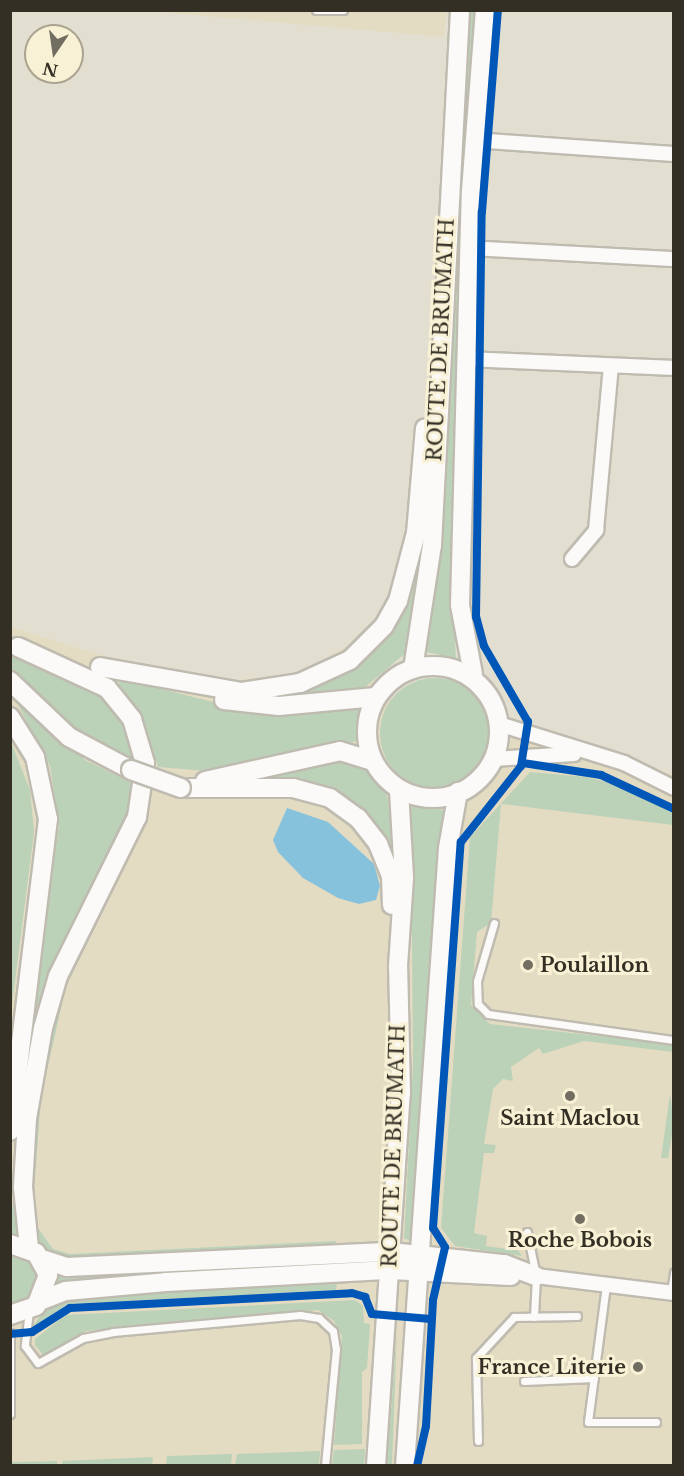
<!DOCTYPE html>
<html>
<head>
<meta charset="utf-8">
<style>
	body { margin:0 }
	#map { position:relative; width:684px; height:1476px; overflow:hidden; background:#e3dfd0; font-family:"Libre Baskerville",serif }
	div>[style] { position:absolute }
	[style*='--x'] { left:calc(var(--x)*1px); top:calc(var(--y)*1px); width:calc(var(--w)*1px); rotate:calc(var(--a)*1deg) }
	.built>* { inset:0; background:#e4dcc2 }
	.green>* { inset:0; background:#bbd2b8 }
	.round { border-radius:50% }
	.water>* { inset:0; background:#87c2dd }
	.roads { filter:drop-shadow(2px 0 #bfbbb0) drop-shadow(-2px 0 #bfbbb0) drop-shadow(0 2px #bfbbb0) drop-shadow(0 -2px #bfbbb0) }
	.lane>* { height:7px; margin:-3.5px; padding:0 3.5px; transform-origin:3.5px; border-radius:3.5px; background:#fbfaf8 }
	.street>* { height:14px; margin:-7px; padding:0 7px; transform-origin:7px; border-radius:7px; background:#fbfaf8 }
	.secondary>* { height:18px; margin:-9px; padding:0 9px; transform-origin:9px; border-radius:9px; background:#fbfaf8 }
	.secondary>.ring { margin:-9px; padding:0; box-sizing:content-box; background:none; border:18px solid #fbfaf8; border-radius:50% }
	.bridges { filter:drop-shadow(2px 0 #bfbbb0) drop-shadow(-2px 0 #bfbbb0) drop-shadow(0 2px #bfbbb0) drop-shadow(0 -2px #bfbbb0) }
	.secondary-bridge>* { height:18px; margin:-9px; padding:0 9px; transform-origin:9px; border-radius:9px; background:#fbfaf8 }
	.cycleway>* { height:8px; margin:-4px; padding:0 4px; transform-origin:4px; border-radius:4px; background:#0057b8 }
	.dots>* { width:16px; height:16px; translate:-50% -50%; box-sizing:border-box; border:3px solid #f9f1d5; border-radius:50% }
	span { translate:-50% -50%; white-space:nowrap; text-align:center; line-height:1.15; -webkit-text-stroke:6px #f9f1d5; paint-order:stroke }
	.street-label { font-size:20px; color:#332f25 }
	.poi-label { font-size:20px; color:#332f25; font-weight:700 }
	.left { translate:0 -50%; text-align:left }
	.right { translate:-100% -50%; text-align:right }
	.frame { position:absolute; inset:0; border:12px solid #332f25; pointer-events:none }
	.north { position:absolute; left:24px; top:24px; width:60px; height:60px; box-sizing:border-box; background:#f9f1d5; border:2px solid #aaa38f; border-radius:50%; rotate:193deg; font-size:16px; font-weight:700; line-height:24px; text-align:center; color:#332f25 }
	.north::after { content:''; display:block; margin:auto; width:21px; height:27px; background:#716d61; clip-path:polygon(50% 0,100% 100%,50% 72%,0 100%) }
</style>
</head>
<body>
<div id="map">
	<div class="built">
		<div style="clip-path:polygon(148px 11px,447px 11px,444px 37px)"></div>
		<div style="clip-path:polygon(11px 627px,107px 657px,227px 681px,301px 673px,349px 645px,392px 699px,381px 732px,383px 753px,394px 770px,424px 787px,488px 747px,490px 738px,535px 726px,620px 752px,673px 775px,673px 1465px,11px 1466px)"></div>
	</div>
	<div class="green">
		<div style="clip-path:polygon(468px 11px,477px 11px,464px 168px,453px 604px,456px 658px,425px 652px,436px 577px)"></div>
		<div style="clip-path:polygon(425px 517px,407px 652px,365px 687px,268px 696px,353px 667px,374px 648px)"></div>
		<div style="clip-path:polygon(11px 656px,83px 678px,117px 707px,141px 762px,77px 736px,11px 673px)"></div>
		<div class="round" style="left:380px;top:678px;width:110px;height:110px"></div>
		<div style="clip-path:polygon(122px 679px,225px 705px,362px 706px,358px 741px,207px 771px,158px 767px,146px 726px,118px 685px)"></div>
		<div style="clip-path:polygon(11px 691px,85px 760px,142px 788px,131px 821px,117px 832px,106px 868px,53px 975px,19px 1173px,17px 1234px,11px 1233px,11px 1223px,24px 1059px,59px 825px,50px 766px)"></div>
		<div style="clip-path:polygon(11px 742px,30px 790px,34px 832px,11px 1013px)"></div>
		<div style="clip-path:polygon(335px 757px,362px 762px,387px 794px,397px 864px,359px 811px,247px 781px)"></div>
		<div style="clip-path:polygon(530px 772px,586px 777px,623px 786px,673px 813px,673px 825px,501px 804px,491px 923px,477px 932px,471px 1005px,490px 1024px,673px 1044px,673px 1052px,584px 1041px,543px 1054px,539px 1048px,511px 1067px,513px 1081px,503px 1079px,493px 1089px,484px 1144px,496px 1145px,494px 1153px,484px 1153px,474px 1233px,487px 1236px,486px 1246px,508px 1249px,510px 1238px,522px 1256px,455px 1246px,441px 1228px,470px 837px)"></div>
		<div style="clip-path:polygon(411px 806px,445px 810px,412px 1240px,404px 1239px,413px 1065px)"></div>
		<div style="clip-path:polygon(56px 1001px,62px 1004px,41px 1097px,34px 1194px,35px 1224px,53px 1249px,70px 1254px,336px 1241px,337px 1247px,67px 1261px,45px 1250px,28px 1220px,30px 1131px)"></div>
		<div style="clip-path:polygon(670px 1094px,674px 1124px,668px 1158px,661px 1158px)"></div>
		<div style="clip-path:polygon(11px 1252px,30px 1259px,39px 1279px,29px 1300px,11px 1305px)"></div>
		<div style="clip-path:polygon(337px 1261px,166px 1273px,144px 1281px,57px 1285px,58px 1273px)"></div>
		<div style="clip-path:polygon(337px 1284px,336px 1290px,68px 1304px,32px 1328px,46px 1307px,75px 1297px)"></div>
		<div style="clip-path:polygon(355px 1300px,363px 1306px,364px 1323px,370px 1324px,367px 1368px,362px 1372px,362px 1444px,334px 1445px,342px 1336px,334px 1321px,318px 1310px,86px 1331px,43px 1355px,35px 1345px,35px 1339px,66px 1315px)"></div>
		<div style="clip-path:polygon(397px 1328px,392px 1465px,387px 1465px)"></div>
		<div style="clip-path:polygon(365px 1449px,364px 1465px,332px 1465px,334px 1450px)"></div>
		<div style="clip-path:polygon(320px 1451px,319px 1465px,235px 1465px,237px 1454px)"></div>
		<div style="clip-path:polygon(232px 1454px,231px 1465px,166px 1465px,167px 1456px)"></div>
		<div style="clip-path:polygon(153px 1457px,152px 1465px,62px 1465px,62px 1461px)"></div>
		<div style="clip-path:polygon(57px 1461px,57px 1465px,11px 1465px,12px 1462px)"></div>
	</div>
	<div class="water">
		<div style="clip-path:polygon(287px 808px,328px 822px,374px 864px,380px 886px,376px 900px,359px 904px,338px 898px,303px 878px,278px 852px,273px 840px)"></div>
	</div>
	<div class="roads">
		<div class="lane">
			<div style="--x:316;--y:10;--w:27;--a:0"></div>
			<div style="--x:494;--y:923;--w:60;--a:106.3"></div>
			<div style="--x:477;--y:981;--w:23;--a:88"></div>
			<div style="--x:478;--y:1004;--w:14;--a:45"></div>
			<div style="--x:488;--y:1014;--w:188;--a:8"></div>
			<div style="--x:527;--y:1232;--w:45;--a:78.4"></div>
			<div style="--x:536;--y:1276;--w:41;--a:92.8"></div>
			<div style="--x:606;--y:1285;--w:138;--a:97.5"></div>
			<div style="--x:588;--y:1422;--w:68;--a:0"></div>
			<div style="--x:671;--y:1292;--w:20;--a:-81"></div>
			<div style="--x:29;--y:1311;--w:35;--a:97"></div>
			<div style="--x:25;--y:1346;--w:21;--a:53"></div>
			<div style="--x:38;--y:1363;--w:51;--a:-29.1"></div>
			<div style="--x:83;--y:1338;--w:31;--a:-11"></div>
			<div style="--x:113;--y:1332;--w:188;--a:-5.2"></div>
			<div style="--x:300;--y:1315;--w:19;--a:9"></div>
			<div style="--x:319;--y:1318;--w:19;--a:43"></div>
			<div style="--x:333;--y:1331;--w:18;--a:81"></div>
			<div style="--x:336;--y:1349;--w:118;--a:95.4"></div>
			<div style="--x:10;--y:1333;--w:81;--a:90"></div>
			<div style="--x:524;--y:1381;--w:70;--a:-2.5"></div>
			<div style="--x:478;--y:1441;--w:83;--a:-91.4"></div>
			<div style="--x:476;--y:1358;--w:56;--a:-47.2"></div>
			<div style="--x:514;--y:1317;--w:63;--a:-0.9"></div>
		</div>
		<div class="street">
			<div style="--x:473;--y:140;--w:201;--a:4"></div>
			<div style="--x:469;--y:248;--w:205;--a:3.1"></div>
			<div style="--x:467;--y:359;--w:207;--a:2.5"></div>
			<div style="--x:572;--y:559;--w:38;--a:-50"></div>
			<div style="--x:596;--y:530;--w:165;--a:-84.8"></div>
			<div style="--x:499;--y:724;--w:131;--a:17.3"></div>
			<div style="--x:624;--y:763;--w:56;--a:26.6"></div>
			<div style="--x:493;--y:759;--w:81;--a:-3.5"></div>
			<div style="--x:536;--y:1276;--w:139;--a:7"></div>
		</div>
		<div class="secondary">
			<div style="--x:18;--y:647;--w:98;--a:24.7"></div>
			<div style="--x:107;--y:688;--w:40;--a:51"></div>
			<div style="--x:132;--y:719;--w:46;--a:73.5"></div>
			<div style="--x:145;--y:763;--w:55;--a:98.4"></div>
			<div style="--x:137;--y:817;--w:178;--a:116.4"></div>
			<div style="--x:58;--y:976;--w:54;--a:106.1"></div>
			<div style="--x:43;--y:1028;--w:92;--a:100"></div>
			<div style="--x:27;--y:1119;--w:68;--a:93.4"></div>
			<div style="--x:23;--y:1187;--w:61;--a:84.4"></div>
			<div class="ring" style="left:367px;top:666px;width:114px;height:114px"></div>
			<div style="--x:100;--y:667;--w:144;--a:10"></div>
			<div style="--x:242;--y:692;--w:59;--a:-8.8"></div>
			<div style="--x:300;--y:683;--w:55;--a:-24.7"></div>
			<div style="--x:350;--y:660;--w:48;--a:-45"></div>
			<div style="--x:384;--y:626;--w:29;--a:-61"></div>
			<div style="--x:398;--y:601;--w:70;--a:-75.2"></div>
			<div style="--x:416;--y:533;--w:105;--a:-85.1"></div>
			<div style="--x:413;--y:669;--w:125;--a:-81.3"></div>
			<div style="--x:432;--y:545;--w:536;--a:-87"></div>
			<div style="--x:473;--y:674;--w:70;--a:-100.7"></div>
			<div style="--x:460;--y:605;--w:414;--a:-88.5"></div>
			<div style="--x:471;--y:191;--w:182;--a:-85.6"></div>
			<div style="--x:10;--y:681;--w:81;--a:43.5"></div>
			<div style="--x:69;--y:737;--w:70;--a:28"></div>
			<div style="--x:224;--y:700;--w:55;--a:6.2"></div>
			<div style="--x:279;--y:706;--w:97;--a:-5.3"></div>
			<div style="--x:10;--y:717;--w:47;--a:58"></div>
			<div style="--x:35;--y:757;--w:63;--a:78.2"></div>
			<div style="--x:48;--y:819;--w:314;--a:96.9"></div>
			<div style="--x:205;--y:781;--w:138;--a:-12.5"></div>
			<div style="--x:340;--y:751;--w:31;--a:17"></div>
			<div style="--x:181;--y:788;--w:112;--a:0"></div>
			<div style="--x:293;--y:788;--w:38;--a:15"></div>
			<div style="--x:330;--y:798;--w:34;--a:36"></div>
			<div style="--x:358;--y:818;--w:33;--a:52"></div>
			<div style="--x:378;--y:844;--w:35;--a:68"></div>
			<div style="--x:391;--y:877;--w:28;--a:88"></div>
			<div style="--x:10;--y:1244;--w:28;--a:19"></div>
			<div style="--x:36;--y:1253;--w:25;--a:61"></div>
			<div style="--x:48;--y:1275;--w:33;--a:111"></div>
			<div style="--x:36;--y:1306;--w:28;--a:161"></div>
			<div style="--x:42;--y:1259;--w:26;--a:18"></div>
			<div style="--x:67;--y:1267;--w:324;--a:-2.7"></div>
			<div style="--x:391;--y:1252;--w:114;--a:6.1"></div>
			<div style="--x:504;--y:1264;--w:34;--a:21"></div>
			<div style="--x:42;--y:1300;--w:26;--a:-21"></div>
			<div style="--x:66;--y:1291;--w:100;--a:-5.1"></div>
			<div style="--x:166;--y:1282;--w:224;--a:-3.1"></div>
			<div style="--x:390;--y:1270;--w:121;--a:2.8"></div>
			<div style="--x:376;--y:1466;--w:373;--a:-86.2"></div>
			<div style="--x:401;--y:1094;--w:128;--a:-91.3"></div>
			<div style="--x:398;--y:966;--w:89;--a:-86.1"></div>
			<div style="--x:404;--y:877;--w:87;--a:-93.3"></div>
			<div style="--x:405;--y:1466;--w:619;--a:-86.02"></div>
			<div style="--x:448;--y:848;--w:57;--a:-79.9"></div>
		</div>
	</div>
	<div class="bridges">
		<div class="secondary-bridge">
			<div style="--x:131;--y:770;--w:53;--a:19.8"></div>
		</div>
	</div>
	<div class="cycleway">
		<div style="--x:523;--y:763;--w:79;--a:8.7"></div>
		<div style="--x:601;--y:775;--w:81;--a:25"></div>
		<div style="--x:10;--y:1334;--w:22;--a:-5"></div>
		<div style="--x:32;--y:1332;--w:45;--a:-32.3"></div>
		<div style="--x:70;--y:1308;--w:282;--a:-3"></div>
		<div style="--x:352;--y:1293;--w:14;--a:17"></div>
		<div style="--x:365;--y:1297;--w:18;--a:68"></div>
		<div style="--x:372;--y:1314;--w:59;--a:4.8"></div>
		<div style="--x:417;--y:1466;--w:41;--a:-77.3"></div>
		<div style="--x:426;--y:1426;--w:126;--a:-86.8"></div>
		<div style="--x:433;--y:1300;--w:54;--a:-77.2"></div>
		<div style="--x:445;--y:1247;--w:22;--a:-122"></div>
		<div style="--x:433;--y:1228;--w:387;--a:-85.9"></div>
		<div style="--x:461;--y:842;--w:97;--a:-51.7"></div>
		<div style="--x:521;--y:766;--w:45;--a:-81"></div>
		<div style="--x:528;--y:722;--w:88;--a:-120.1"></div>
		<div style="--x:484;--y:646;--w:30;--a:-105"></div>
		<div style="--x:476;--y:617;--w:405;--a:-89.2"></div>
		<div style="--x:482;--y:212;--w:203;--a:-85.5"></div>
	</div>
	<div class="dots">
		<div style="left:528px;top:965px;background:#716d61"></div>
		<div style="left:570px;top:1096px;background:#716d61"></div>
		<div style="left:580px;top:1219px;background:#716d61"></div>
		<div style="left:638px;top:1367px;background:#716d61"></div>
	</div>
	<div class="street-label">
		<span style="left:441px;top:340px;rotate:-87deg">ROUTE DE BRUMATH</span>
		<span style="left:394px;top:1146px;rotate:-88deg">ROUTE DE BRUMATH</span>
	</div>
	<div class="poi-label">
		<span class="left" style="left:540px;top:965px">Poulaillon</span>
		<span style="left:570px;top:1118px">Saint Maclou</span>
		<span style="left:580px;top:1240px">Roche Bobois</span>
		<span class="right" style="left:626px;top:1367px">France Literie</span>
	</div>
	<div class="frame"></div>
	<div class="north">N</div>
</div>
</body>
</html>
